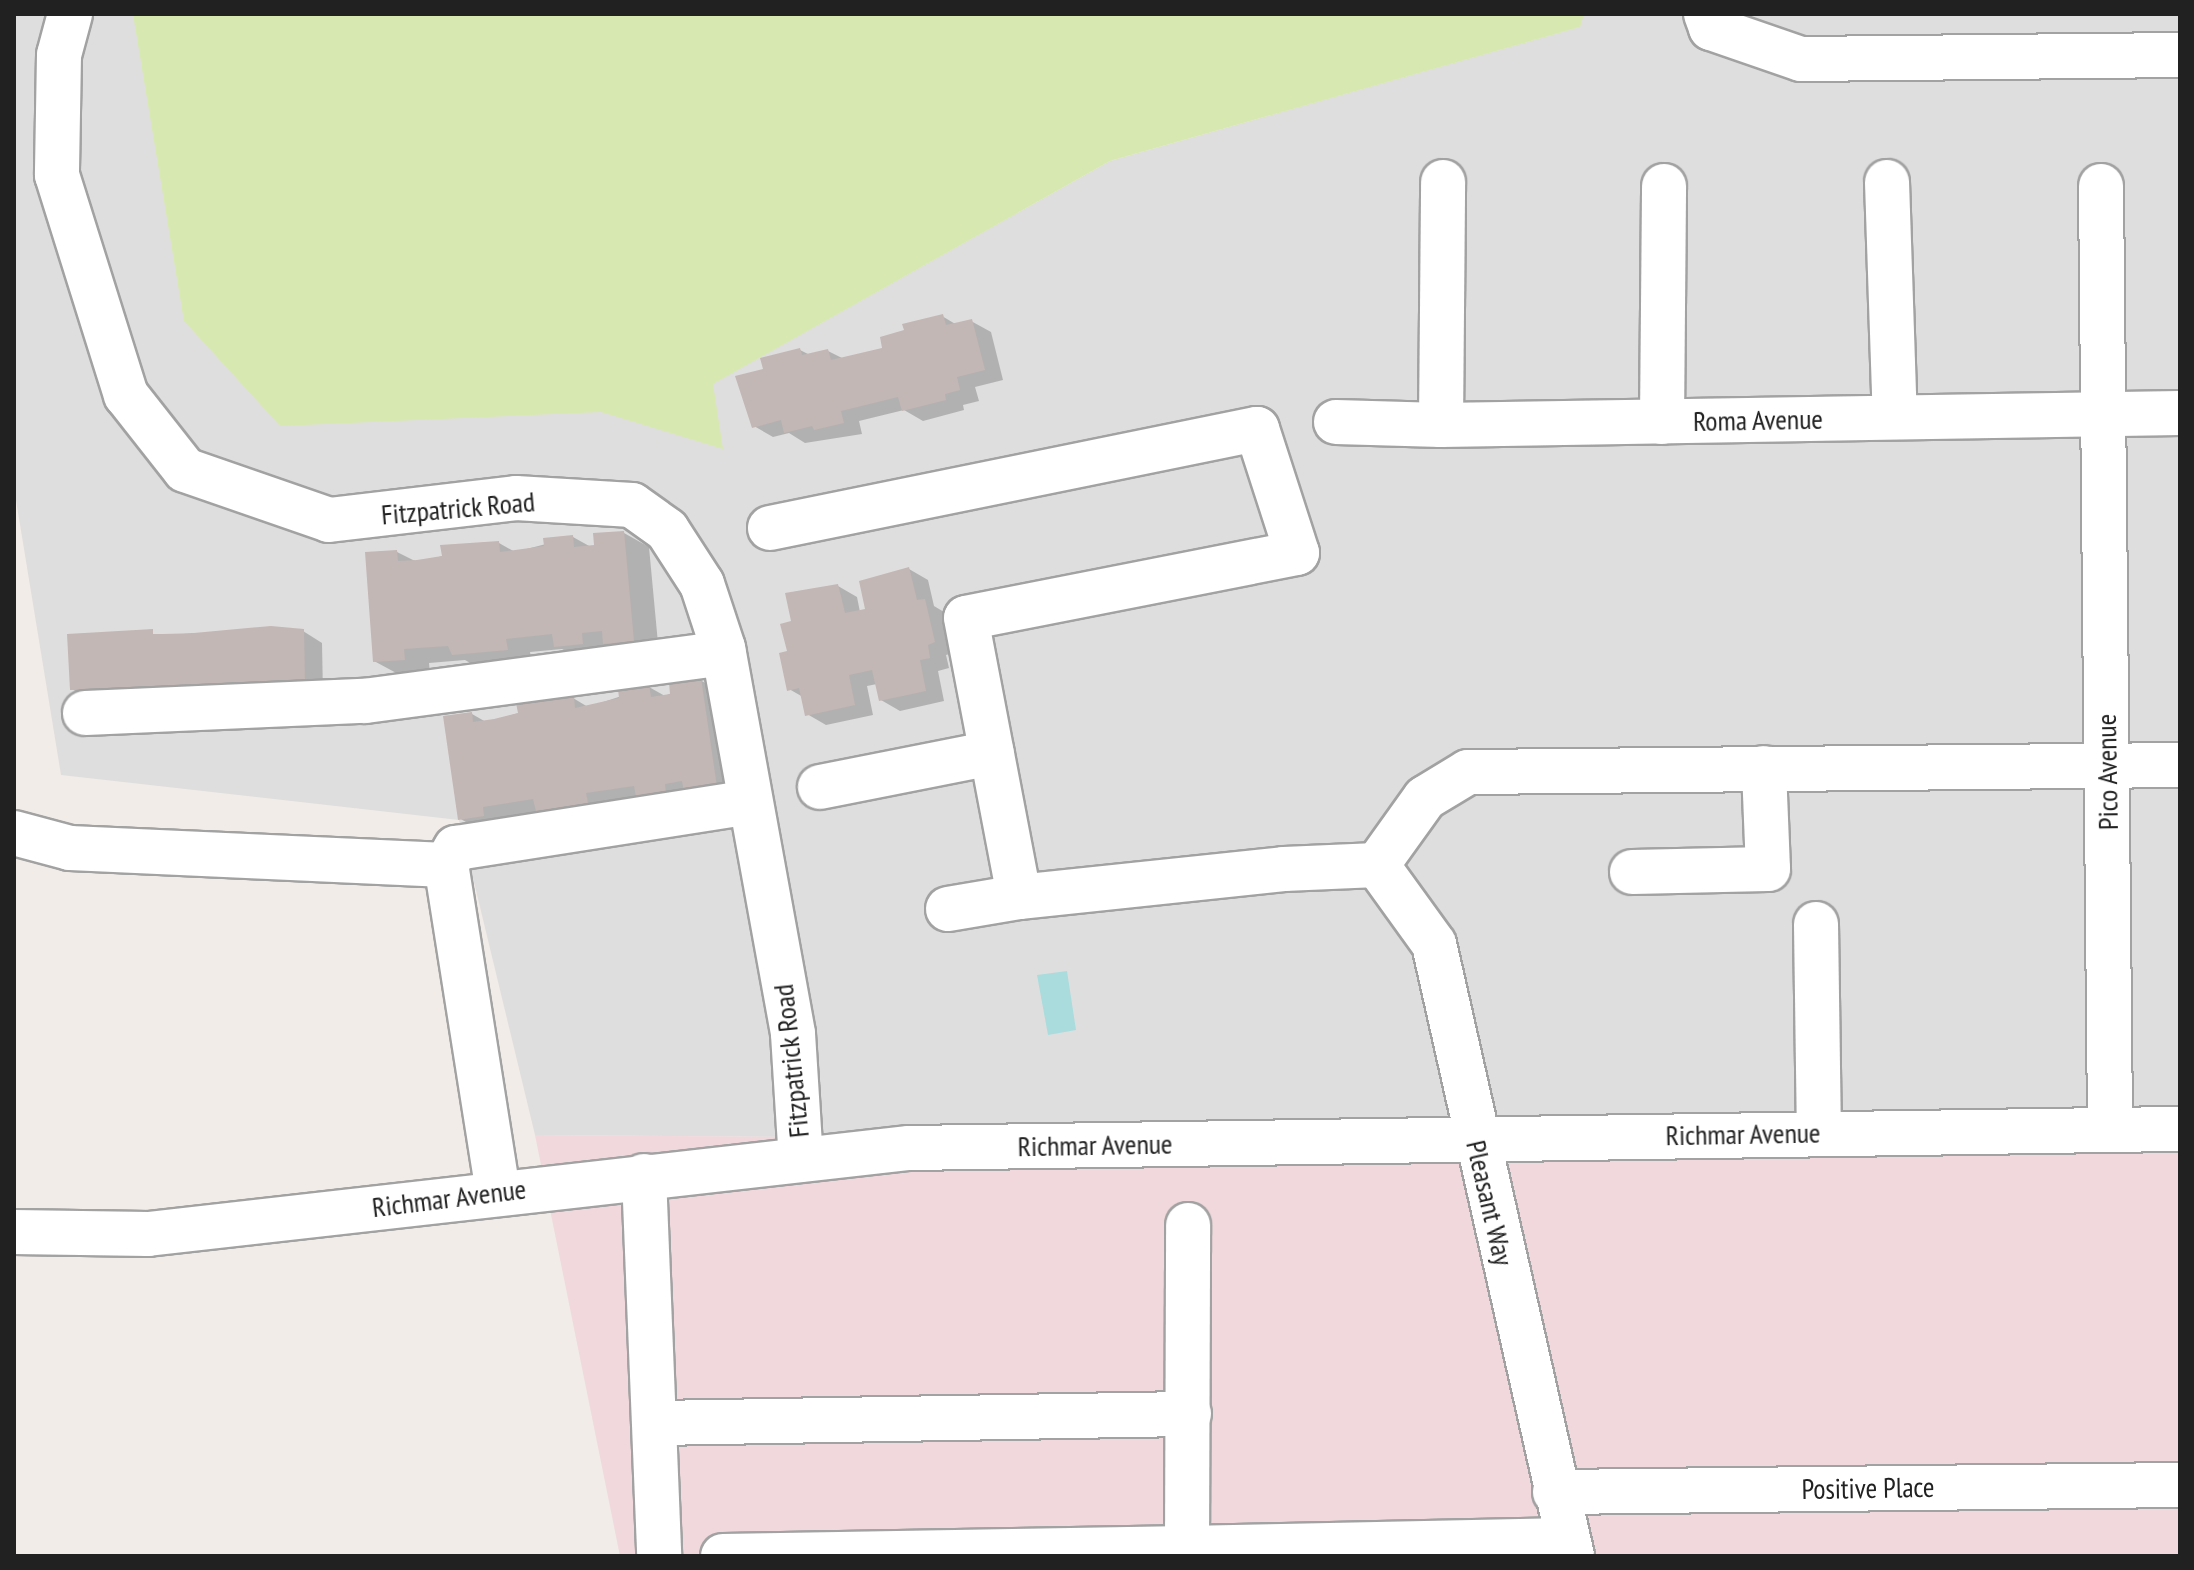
<!DOCTYPE html>
<html>
<head>
<meta charset="utf-8">
<style>
	body { margin:0 }
	#map { position:relative; width:2194px; height:1570px; overflow:hidden; background:#f1ece8; font-family:"PT Sans Narrow",sans-serif }
	div>[style] { position:absolute }
	[style*='--x'] { left:calc(var(--x)*1px); top:calc(var(--y)*1px); width:calc(var(--w)*1px); rotate:calc(var(--a)*1deg) }
	.residential>* { inset:0; background:#dfdede }
	.commercial>* { inset:0; background:#f1d8dc }
	.grass>* { inset:0; background:#d7e9b0 }
	.water>* { inset:0; background:#aadcdd }
	.shadow>* { inset:0; background:#0003 }
	.building>* { inset:0; background:#c2b7b4 }
	.roads { filter:drop-shadow(2px 0 #a2a2a2) drop-shadow(-2px 0 #a2a2a2) drop-shadow(0 2px #a2a2a2) drop-shadow(0 -2px #a2a2a2) }
	.minor>* { height:44px; margin:-22px; padding:0 22px; transform-origin:22px; border-radius:22px; background:#fff }
	span { translate:-50% -50%; white-space:nowrap; text-align:center; line-height:1.15; -webkit-text-stroke:6px #fff; paint-order:stroke }
	.street-label { font-size:28px; color:#212121 }
	.frame { position:absolute; inset:0; border:16px solid #212121; pointer-events:none }
</style>
</head>
<body>
<div id="map">
	<div class="residential">
		<div style="clip-path:polygon(14px 14px,253px 14px,712px 384px,1110px 161px,1579px 27px,1583px 14px,2180px 14px,2180px 1148px,535px 1135px,459px 820px,61px 775px,14px 488px)"></div>
	</div>
	<div class="commercial">
		<div style="clip-path:polygon(535px 1135px,2180px 1148px,2180px 1556px,620px 1556px)"></div>
	</div>
	<div class="grass">
		<div style="clip-path:polygon(133px 14px,1584px 14px,1580px 27px,1110px 161px,713px 384px,723px 449px,601px 412px,280px 426px,184px 321px)"></div>
	</div>
	<div class="water">
		<div style="clip-path:polygon(1067px 971px,1076px 1030px,1048px 1035px,1037px 975px)"></div>
	</div>
	<div class="shadow">
		<div style="clip-path:polygon(942px 316px,957px 325px,971px 321px,991px 332px,1003px 380px,975px 387px,979px 401px,963px 405px,964px 410px,923px 421px,904px 410px,859px 421px,862px 434px,805px 443px,789px 433px,773px 437px,754px 426px,766px 371px,800px 350px,810px 355px,828px 351px,844px 359px,885px 349px)"></div>
		<div style="clip-path:polygon(624px 533px,649px 547px,659px 654px,610px 646px,607px 657px,581px 660px,562px 649px,530px 652px,532px 663px,479px 668px,465px 660px,429px 663px,430px 674px,400px 675px,374px 661px,397px 552px,417px 562px,499px 543px,515px 552px,573px 537px,591px 547px)"></div>
		<div style="clip-path:polygon(909px 569px,928px 580px,934px 606px,944px 612px,953px 653px,946px 655px,949px 668px,938px 671px,944px 701px,900px 711px,881px 700px,877px 684px,867px 686px,873px 715px,826px 725px,807px 714px,803px 697px,789px 689px,794px 622px,838px 586px,857px 597px,860px 612px,868px 610px)"></div>
		<div style="clip-path:polygon(303px 631px,322px 643px,323px 695px,91px 700px,72px 689px,69px 636px)"></div>
		<div style="clip-path:polygon(700px 680px,725px 694px,741px 801px,485px 833px,459px 818px,472px 714px,486px 722px,573px 698px,588px 707px,649px 687px,665px 696px)"></div>
	</div>
	<div class="building">
		<div style="clip-path:polygon(943px 314px,946px 325px,972px 319px,985px 370px,957px 377px,960px 390px,945px 394px,946px 400px,902px 411px,898px 397px,841px 411px,844px 423px,814px 430px,812px 426px,784px 433px,781px 420px,752px 428px,735px 376px,763px 369px,760px 358px,800px 348px,802px 355px,828px 349px,831px 360px,882px 348px,880px 337px,904px 330px,902px 324px)"></div>
		<div style="clip-path:polygon(624px 531px,634px 641px,603px 644px,602px 631px,582px 633px,583px 644px,554px 647px,552px 634px,506px 639px,508px 650px,452px 655px,448px 646px,404px 649px,405px 660px,373px 662px,365px 552px,397px 550px,398px 561px,417px 560px,442px 556px,440px 545px,499px 541px,500px 552px,544px 546px,543px 538px,573px 535px,574px 547px,594px 545px,593px 533px)"></div>
		<div style="clip-path:polygon(909px 567px,917px 600px,925px 599px,935px 642px,928px 645px,930px 658px,920px 660px,926px 691px,879px 701px,872px 670px,849px 675px,855px 705px,805px 716px,799px 688px,787px 691px,779px 653px,787px 651px,780px 624px,791px 621px,785px 593px,838px 584px,845px 613px,865px 609px,859px 581px)"></div>
		<div style="clip-path:polygon(271px 626px,304px 629px,305px 685px,70px 690px,67px 634px,153px 629px,153px 634px,183px 634px)"></div>
		<div style="clip-path:polygon(701px 678px,717px 787px,684px 792px,682px 781px,665px 784px,666px 793px,636px 797px,634px 786px,586px 793px,588px 803px,536px 811px,533px 799px,483px 807px,484px 816px,458px 820px,443px 716px,472px 712px,473px 722px,494px 719px,518px 713px,516px 703px,574px 696px,575px 708px,619px 698px,618px 689px,649px 684px,651px 697px,670px 694px,669px 682px)"></div>
	</div>
	<div class="roads">
		<div class="minor">
			<div style="--x:70;--y:14;--w:42;--a:105"></div>
			<div style="--x:59;--y:55;--w:120;--a:91"></div>
			<div style="--x:57;--y:175;--w:231;--a:72.6"></div>
			<div style="--x:126;--y:395;--w:95;--a:51.8"></div>
			<div style="--x:185;--y:470;--w:152;--a:19.1"></div>
			<div style="--x:329;--y:520;--w:188;--a:-6.7"></div>
			<div style="--x:516;--y:498;--w:116;--a:3.5"></div>
			<div style="--x:632;--y:505;--w:43;--a:35.5"></div>
			<div style="--x:667;--y:530;--w:64;--a:57.1"></div>
			<div style="--x:702;--y:584;--w:67;--a:71.8"></div>
			<div style="--x:723;--y:648;--w:392;--a:79.7"></div>
			<div style="--x:793;--y:1034;--w:126;--a:86.4"></div>
			<div style="--x:1706;--y:14;--w:15;--a:70"></div>
			<div style="--x:1711;--y:28;--w:95;--a:19"></div>
			<div style="--x:1801;--y:59;--w:379;--a:-0.6"></div>
			<div style="--x:1887;--y:182;--w:235;--a:88.1"></div>
			<div style="--x:2101;--y:186;--w:944;--a:89.45"></div>
			<div style="--x:1336;--y:422;--w:105;--a:1.6"></div>
			<div style="--x:1441;--y:425;--w:739;--a:-0.93"></div>
			<div style="--x:1662;--y:422;--w:236;--a:-89.5"></div>
			<div style="--x:1441;--y:425;--w:243;--a:-89.5"></div>
			<div style="--x:770;--y:528;--w:497;--a:-11.5"></div>
			<div style="--x:1257;--y:429;--w:130;--a:72.1"></div>
			<div style="--x:1297;--y:553;--w:337;--a:168.9"></div>
			<div style="--x:966;--y:618;--w:284;--a:79.2"></div>
			<div style="--x:1019;--y:897;--w:72;--a:170.4"></div>
			<div style="--x:85;--y:713;--w:280;--a:-2.5"></div>
			<div style="--x:365;--y:701;--w:362;--a:-7.6"></div>
			<div style="--x:820;--y:787;--w:175;--a:-11.2"></div>
			<div style="--x:14;--y:833;--w:58;--a:15"></div>
			<div style="--x:70;--y:848;--w:376;--a:2.6"></div>
			<div style="--x:1377;--y:865;--w:82;--a:-54.4"></div>
			<div style="--x:1425;--y:798;--w:50;--a:-31.2"></div>
			<div style="--x:1468;--y:772;--w:712;--a:-0.56"></div>
			<div style="--x:1377;--y:865;--w:97;--a:54.2"></div>
			<div style="--x:1434;--y:944;--w:627;--a:77.29"></div>
			<div style="--x:1632;--y:872;--w:136;--a:-1.3"></div>
			<div style="--x:1768;--y:869;--w:101;--a:-92.3"></div>
			<div style="--x:1019;--y:897;--w:266;--a:-6"></div>
			<div style="--x:1284;--y:869;--w:93;--a:-2.5"></div>
			<div style="--x:1816;--y:924;--w:209;--a:89.2"></div>
			<div style="--x:644;--y:1176;--w:380;--a:87.7"></div>
			<div style="--x:498;--y:1192;--w:331;--a:-99"></div>
			<div style="--x:446;--y:865;--w:20;--a:-60"></div>
			<div style="--x:456;--y:848;--w:297;--a:-8.9"></div>
			<div style="--x:14;--y:1232;--w:134;--a:0.9"></div>
			<div style="--x:148;--y:1234;--w:766;--a:-6.45"></div>
			<div style="--x:909;--y:1148;--w:1271;--a:-0.86"></div>
			<div style="--x:656;--y:1423;--w:533;--a:-0.97"></div>
			<div style="--x:1555;--y:1492;--w:625;--a:-0.64"></div>
			<div style="--x:1187;--y:1548;--w:381;--a:-1.2"></div>
			<div style="--x:723;--y:1556;--w:464;--a:-1"></div>
			<div style="--x:1187;--y:1548;--w:323;--a:-89.8"></div>
		</div>
	</div>
	<div class="street-label">
		<span style="left:1758px;top:420px;rotate:-1deg">Roma Avenue</span>
		<span style="left:458px;top:508px;rotate:-5deg">Fitzpatrick Road</span>
		<span style="left:2107px;top:772px;rotate:-91deg">Pico Avenue</span>
		<span style="left:791px;top:1061px;rotate:-96deg">Fitzpatrick Road</span>
		<span style="left:1743px;top:1134px;rotate:-1deg">Richmar Avenue</span>
		<span style="left:1095px;top:1145px;rotate:-1deg">Richmar Avenue</span>
		<span style="left:449px;top:1198px;rotate:-7deg">Richmar Avenue</span>
		<span style="left:1490px;top:1203px;rotate:77deg">Pleasant Way</span>
		<span style="left:1868px;top:1488px;rotate:-1deg">Positive Place</span>
	</div>
	<div class="frame"></div>
</div>
</body>
</html>
